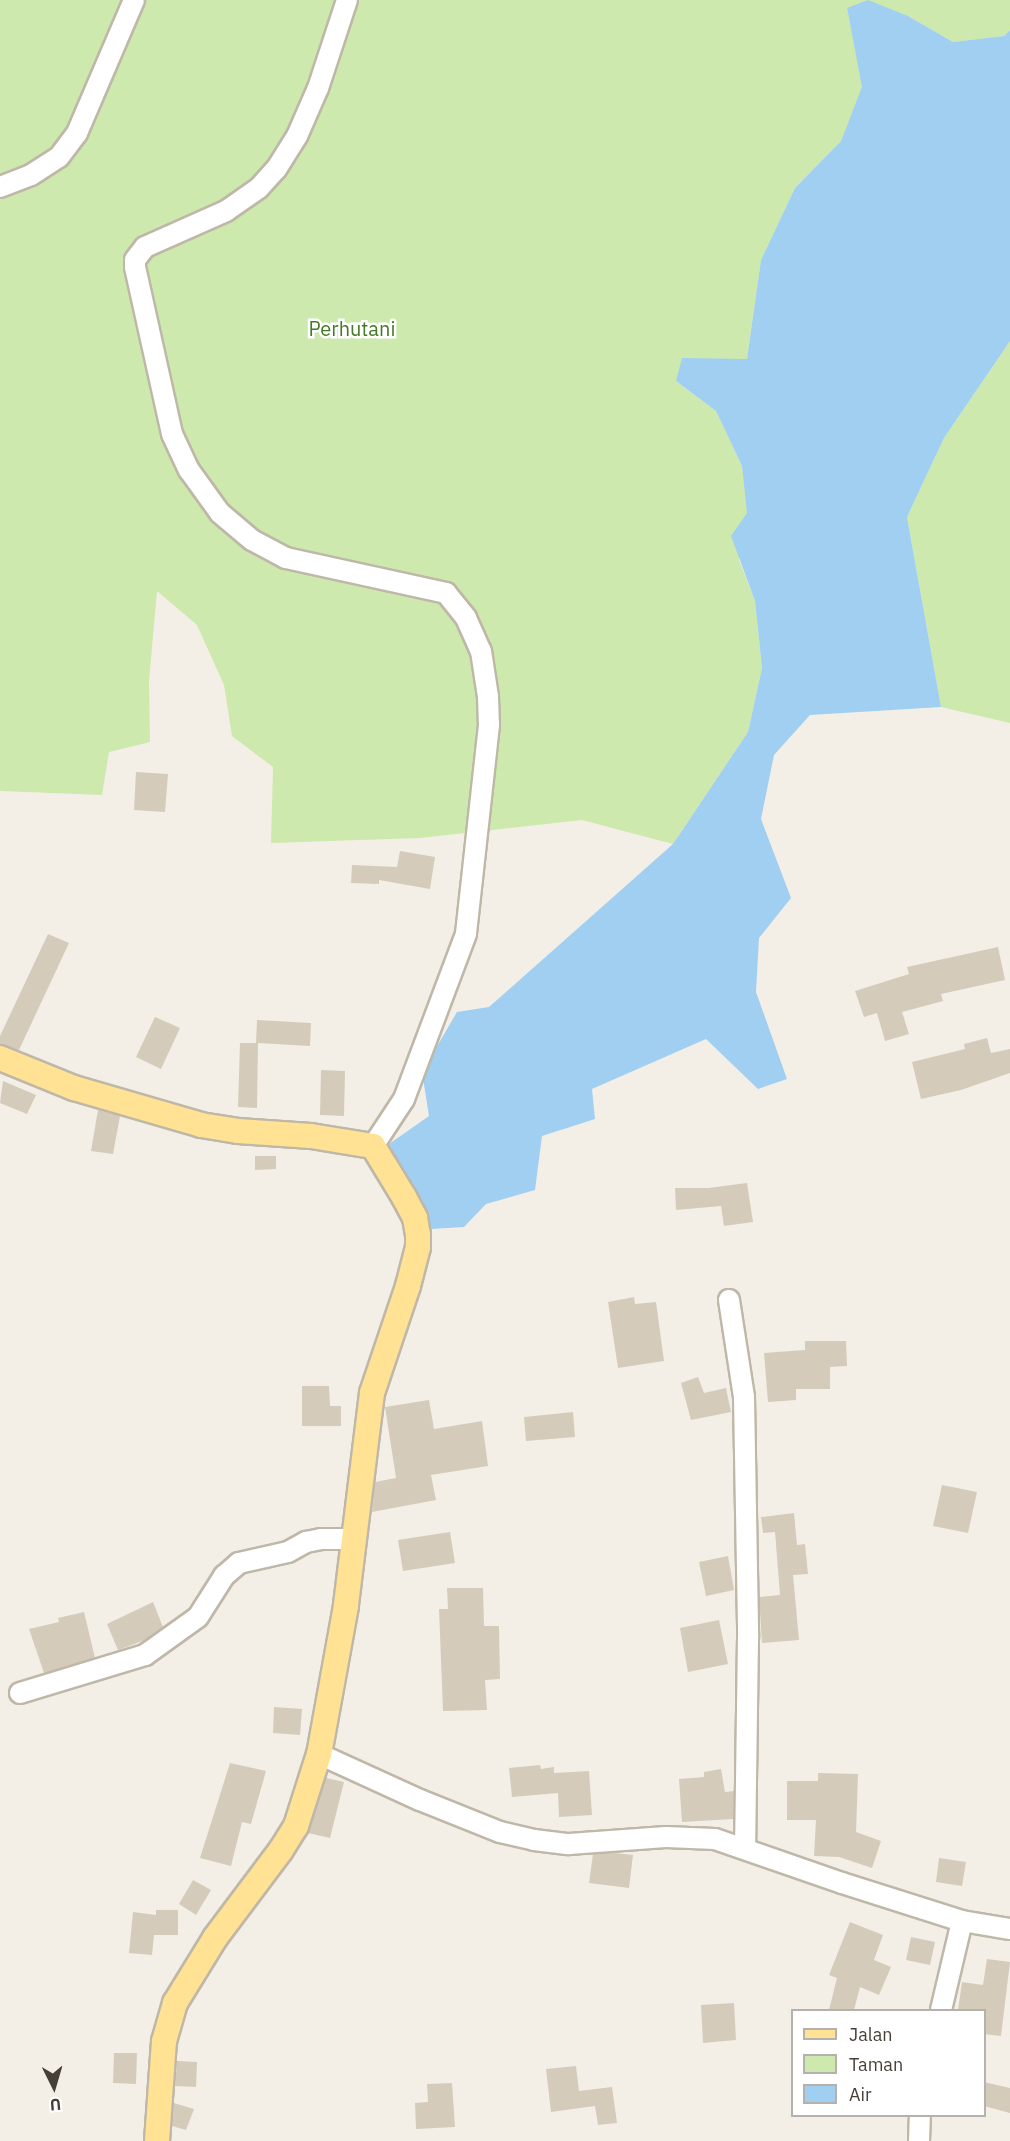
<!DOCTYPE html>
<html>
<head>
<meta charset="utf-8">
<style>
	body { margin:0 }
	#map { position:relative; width:1010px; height:2141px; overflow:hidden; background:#f3efe6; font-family:"IBM Plex Sans",sans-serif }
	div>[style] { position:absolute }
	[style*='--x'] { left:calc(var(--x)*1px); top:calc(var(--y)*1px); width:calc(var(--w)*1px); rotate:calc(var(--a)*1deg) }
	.green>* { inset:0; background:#cde9ad }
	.water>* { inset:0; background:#a0cff2 }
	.building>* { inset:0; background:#d5cbbb }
	.roads { filter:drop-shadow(2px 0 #bfb7a8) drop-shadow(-2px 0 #bfb7a8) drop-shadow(0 2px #bfb7a8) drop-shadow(0 -2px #bfb7a8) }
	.minor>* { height:20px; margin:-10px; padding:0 10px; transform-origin:10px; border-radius:10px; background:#fff }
	.major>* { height:24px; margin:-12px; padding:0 12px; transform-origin:12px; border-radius:12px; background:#ffe293 }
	span { translate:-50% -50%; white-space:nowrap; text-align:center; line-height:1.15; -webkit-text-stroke:5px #fff; paint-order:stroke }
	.park-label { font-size:20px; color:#457927 }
	.legend { position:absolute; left:791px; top:2009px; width:195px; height:108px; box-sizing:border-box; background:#fff; border:2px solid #b5b2ae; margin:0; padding:8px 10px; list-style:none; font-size:18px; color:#463f35 }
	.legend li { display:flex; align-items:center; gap:12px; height:30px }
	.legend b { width:30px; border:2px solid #b5b2ae }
	.north { position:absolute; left:24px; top:2057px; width:60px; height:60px; -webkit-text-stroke:4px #fff; paint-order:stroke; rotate:175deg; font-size:16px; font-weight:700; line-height:24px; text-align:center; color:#463f35 }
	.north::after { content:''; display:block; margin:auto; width:21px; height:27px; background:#463f35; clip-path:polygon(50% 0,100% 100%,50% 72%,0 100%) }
</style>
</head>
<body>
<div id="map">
	<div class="green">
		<div style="clip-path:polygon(0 0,1010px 0,1010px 30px,1004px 36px,953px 42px,908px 16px,847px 8px,863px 87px,841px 141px,795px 188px,761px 260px,747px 359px,676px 381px,716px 411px,742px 466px,748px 513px,739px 560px,755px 601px,762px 668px,748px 732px,673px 844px,582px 820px,420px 838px,271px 843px,273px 767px,232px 736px,224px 685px,197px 625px,157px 591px,149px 681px,150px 742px,109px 752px,102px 795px,0 791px)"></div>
		<div style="clip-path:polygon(1010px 341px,1010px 723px,941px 707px,907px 517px,944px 438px)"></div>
	</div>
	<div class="water">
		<div style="clip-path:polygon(868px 0,908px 16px,953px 42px,1004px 36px,1010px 30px,1010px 341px,944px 438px,907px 517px,941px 707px,810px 715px,774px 755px,761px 819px,791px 898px,759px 938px,756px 992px,787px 1079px,758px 1089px,706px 1039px,592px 1089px,595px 1119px,542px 1136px,535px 1190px,486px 1204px,464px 1227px,431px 1229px,406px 1184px,389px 1144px,429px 1116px,422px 1072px,457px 1012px,489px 1007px,673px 844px,748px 732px,762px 668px,755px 601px,731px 536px,747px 513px,742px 466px,716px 411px,676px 381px,682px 358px,747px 359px,761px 260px,795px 188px,841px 141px,862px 87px,847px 8px)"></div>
	</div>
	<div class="building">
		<div style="clip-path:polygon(136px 772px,168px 774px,165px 812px,134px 810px)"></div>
		<div style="clip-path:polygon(400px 851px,435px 857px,430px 889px,379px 880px,379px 884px,351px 883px,352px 865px,397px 867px)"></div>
		<div style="clip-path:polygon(48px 934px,69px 943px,19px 1050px,0 1044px,0 1036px)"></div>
		<div style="clip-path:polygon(998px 947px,1005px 980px,941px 994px,943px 1001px,902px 1012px,909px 1034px,885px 1041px,877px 1013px,864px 1017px,855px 991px,909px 974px,907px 967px)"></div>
		<div style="clip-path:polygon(155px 1017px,180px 1028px,161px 1069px,136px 1057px)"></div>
		<div style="clip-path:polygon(257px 1020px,311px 1023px,310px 1046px,258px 1043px,257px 1108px,238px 1107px,240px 1043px,256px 1043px)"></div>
		<div style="clip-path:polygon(987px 1038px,991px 1053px,1010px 1049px,1010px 1073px,961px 1090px,921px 1099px,912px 1062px,965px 1049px,964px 1044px)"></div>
		<div style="clip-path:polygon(321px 1070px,345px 1071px,344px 1116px,320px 1115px)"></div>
		<div style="clip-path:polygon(3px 1081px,36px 1095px,27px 1114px,0 1103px)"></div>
		<div style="clip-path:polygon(98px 1110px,120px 1116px,113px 1154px,91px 1151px)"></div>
		<div style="clip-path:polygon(255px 1156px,276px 1156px,276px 1169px,255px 1170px)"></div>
		<div style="clip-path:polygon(747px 1183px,753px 1222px,724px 1226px,721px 1206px,676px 1210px,675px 1188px,708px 1188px)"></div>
		<div style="clip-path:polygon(634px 1297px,635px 1304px,656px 1302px,664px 1361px,618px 1368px,608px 1302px)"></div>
		<div style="clip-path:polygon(805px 1341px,846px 1341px,847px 1366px,830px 1367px,830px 1389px,796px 1389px,796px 1400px,768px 1402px,764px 1353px,805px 1350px)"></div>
		<div style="clip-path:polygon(698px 1377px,704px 1393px,726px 1388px,731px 1412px,691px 1420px,681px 1383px)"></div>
		<div style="clip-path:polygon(302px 1386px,329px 1386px,330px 1406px,341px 1406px,341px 1426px,302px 1426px)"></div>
		<div style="clip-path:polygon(429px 1400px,434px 1429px,482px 1421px,488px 1466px,431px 1475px,436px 1500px,372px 1512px,375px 1482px,396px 1478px,385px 1407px)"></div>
		<div style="clip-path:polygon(573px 1412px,575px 1437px,526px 1441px,524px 1417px)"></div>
		<div style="clip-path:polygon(942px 1485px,977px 1492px,968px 1533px,933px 1526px)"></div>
		<div style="clip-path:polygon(794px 1513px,797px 1545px,805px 1544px,808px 1574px,793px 1575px,799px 1640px,762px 1643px,759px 1597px,780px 1595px,775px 1532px,763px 1533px,761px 1517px)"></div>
		<div style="clip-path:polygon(450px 1532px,455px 1563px,403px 1571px,398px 1540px)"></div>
		<div style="clip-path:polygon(728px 1556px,734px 1590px,706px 1596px,699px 1562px)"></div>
		<div style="clip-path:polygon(447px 1588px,483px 1588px,484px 1626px,499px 1626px,500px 1679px,485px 1680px,487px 1710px,443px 1711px,439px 1609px,448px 1609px)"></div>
		<div style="clip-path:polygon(153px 1602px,163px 1627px,145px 1640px,118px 1650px,107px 1624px)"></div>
		<div style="clip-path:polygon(84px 1612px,95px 1658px,44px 1673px,29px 1629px,59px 1622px,58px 1618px)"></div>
		<div style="clip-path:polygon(719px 1620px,728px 1664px,688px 1672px,680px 1628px)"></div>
		<div style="clip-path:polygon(274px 1707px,302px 1709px,300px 1735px,273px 1733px)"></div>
		<div style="clip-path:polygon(230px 1763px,266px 1771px,251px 1824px,242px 1822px,231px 1866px,200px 1858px)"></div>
		<div style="clip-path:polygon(540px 1765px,541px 1769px,554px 1767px,554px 1773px,589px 1771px,592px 1815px,559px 1817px,558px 1793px,512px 1797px,509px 1768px)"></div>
		<div style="clip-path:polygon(721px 1769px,725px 1792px,734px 1791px,733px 1819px,682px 1822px,679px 1779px,704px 1777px,704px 1772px)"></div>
		<div style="clip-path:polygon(818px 1773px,858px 1774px,856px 1832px,881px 1841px,872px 1868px,839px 1857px,814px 1856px,816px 1820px,787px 1820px,787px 1781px,818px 1781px)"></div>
		<div style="clip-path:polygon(326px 1778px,344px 1782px,330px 1838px,308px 1833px)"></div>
		<div style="clip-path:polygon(614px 1853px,633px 1855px,629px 1888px,589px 1883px,593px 1854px)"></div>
		<div style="clip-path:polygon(939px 1858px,966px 1862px,962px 1886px,936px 1882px)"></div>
		<div style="clip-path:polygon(193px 1880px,211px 1890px,196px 1915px,179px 1904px)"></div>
		<div style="clip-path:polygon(156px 1910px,178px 1910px,178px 1935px,154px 1935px,152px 1955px,129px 1953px,133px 1912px,156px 1915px)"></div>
		<div style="clip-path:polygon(850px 1922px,883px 1935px,874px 1960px,891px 1967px,879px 1995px,860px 1987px,854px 2010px,829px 2010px,837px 1978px,829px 1975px)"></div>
		<div style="clip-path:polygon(911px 1937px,935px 1942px,930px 1965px,906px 1960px)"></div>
		<div style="clip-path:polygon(987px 1959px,1010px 1962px,1001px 2036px,984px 2034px,984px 2010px,958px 2010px,962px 1982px,983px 1985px)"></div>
		<div style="clip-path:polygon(734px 2003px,736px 2040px,703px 2043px,701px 2005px)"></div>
		<div style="clip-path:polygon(114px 2053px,137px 2053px,136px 2084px,113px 2083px)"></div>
		<div style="clip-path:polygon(177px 2061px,197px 2062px,196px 2087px,175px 2086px)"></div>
		<div style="clip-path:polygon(576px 2066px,579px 2091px,612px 2087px,617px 2123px,598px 2125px,595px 2106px,551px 2112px,546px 2069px)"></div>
		<div style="clip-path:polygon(984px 2082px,1010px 2088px,1010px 2113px,984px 2106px)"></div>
		<div style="clip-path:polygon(452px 2083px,455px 2127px,416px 2129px,415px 2103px,428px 2102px,427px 2084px)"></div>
		<div style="clip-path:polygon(174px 2103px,194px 2109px,186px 2130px,172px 2126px)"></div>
	</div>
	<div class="roads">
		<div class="minor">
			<div style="--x:347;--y:0;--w:93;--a:108.2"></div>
			<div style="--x:318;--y:88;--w:52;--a:113.6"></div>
			<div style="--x:297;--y:136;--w:39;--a:122"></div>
			<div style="--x:276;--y:169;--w:25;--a:132"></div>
			<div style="--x:259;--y:188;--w:40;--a:145.1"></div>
			<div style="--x:226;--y:211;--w:89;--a:156"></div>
			<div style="--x:145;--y:247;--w:16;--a:128"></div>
			<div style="--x:135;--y:260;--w:7;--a:90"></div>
			<div style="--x:135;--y:267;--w:171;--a:77.5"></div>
			<div style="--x:172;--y:434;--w:40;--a:65"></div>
			<div style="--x:189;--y:470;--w:53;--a:54.2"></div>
			<div style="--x:220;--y:513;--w:42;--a:40.2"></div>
			<div style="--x:252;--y:540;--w:38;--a:28"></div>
			<div style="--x:286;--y:558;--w:164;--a:12.3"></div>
			<div style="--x:446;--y:593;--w:32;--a:51"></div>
			<div style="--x:466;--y:618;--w:36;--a:66"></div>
			<div style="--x:481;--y:651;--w:47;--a:81.3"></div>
			<div style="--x:488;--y:697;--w:28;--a:88"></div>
			<div style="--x:489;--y:725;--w:210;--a:96.3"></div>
			<div style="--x:466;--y:934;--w:176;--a:110.6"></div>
			<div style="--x:404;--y:1099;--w:56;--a:123.4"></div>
			<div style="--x:0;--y:187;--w:33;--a:-21"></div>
			<div style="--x:31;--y:175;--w:33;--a:-33"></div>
			<div style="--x:59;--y:157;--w:30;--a:-53"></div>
			<div style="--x:77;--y:133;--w:145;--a:-66.8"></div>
			<div style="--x:729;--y:1300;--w:98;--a:81.2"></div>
			<div style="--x:744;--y:1397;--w:241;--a:89"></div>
			<div style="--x:748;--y:1638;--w:210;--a:90.8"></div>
			<div style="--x:20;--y:1693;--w:131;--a:-16.9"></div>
			<div style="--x:145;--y:1655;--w:65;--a:-35.6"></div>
			<div style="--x:198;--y:1617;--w:49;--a:-57.6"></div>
			<div style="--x:224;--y:1576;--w:20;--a:-41"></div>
			<div style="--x:239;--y:1563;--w:50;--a:-12.7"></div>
			<div style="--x:288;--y:1552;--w:21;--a:-29"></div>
			<div style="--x:306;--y:1542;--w:15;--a:-11"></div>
			<div style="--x:321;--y:1539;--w:34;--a:0"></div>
			<div style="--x:319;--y:1754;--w:111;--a:24.5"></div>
			<div style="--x:420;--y:1800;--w:86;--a:21.8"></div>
			<div style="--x:500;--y:1832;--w:35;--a:13"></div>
			<div style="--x:534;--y:1840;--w:35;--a:7"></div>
			<div style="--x:569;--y:1844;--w:97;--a:-4.1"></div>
			<div style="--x:666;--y:1837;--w:49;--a:2.3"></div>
			<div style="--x:715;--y:1839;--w:134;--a:19.1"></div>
			<div style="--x:842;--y:1883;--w:126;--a:17.6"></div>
			<div style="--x:962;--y:1921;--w:49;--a:9.5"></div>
			<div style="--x:941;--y:2010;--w:91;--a:-76.7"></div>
			<div style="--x:919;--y:2141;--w:25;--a:-88"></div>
		</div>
		<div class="major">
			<div style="--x:0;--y:1058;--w:80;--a:22.1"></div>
			<div style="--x:74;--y:1088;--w:132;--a:16.2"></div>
			<div style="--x:201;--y:1125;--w:37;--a:9"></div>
			<div style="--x:238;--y:1131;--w:73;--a:3.9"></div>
			<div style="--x:311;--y:1136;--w:63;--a:9.2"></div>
			<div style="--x:373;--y:1146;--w:60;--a:58.7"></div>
			<div style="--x:404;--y:1197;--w:24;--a:62"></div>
			<div style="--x:415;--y:1218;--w:17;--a:80"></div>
			<div style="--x:418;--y:1235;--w:12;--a:90"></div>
			<div style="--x:418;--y:1247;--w:40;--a:104.4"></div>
			<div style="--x:408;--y:1286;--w:113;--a:108.6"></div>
			<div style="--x:372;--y:1393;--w:215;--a:97"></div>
			<div style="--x:346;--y:1606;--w:150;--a:100.3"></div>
			<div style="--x:319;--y:1754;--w:76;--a:107.7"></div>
			<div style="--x:296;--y:1826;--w:28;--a:122"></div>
			<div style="--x:281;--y:1850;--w:110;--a:126.9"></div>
			<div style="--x:215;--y:1938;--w:76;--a:121.6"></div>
			<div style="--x:175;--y:2003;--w:40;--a:106"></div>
			<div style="--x:164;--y:2041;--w:100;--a:94"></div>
		</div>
	</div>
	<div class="park-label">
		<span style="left:352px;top:328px">Perhutani</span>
	</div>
	<ul class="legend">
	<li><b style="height:8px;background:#ffe293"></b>Jalan</li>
	<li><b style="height:16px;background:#cde9ad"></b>Taman</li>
	<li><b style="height:16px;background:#a0cff2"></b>Air</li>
	</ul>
	<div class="north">U</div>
</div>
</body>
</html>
